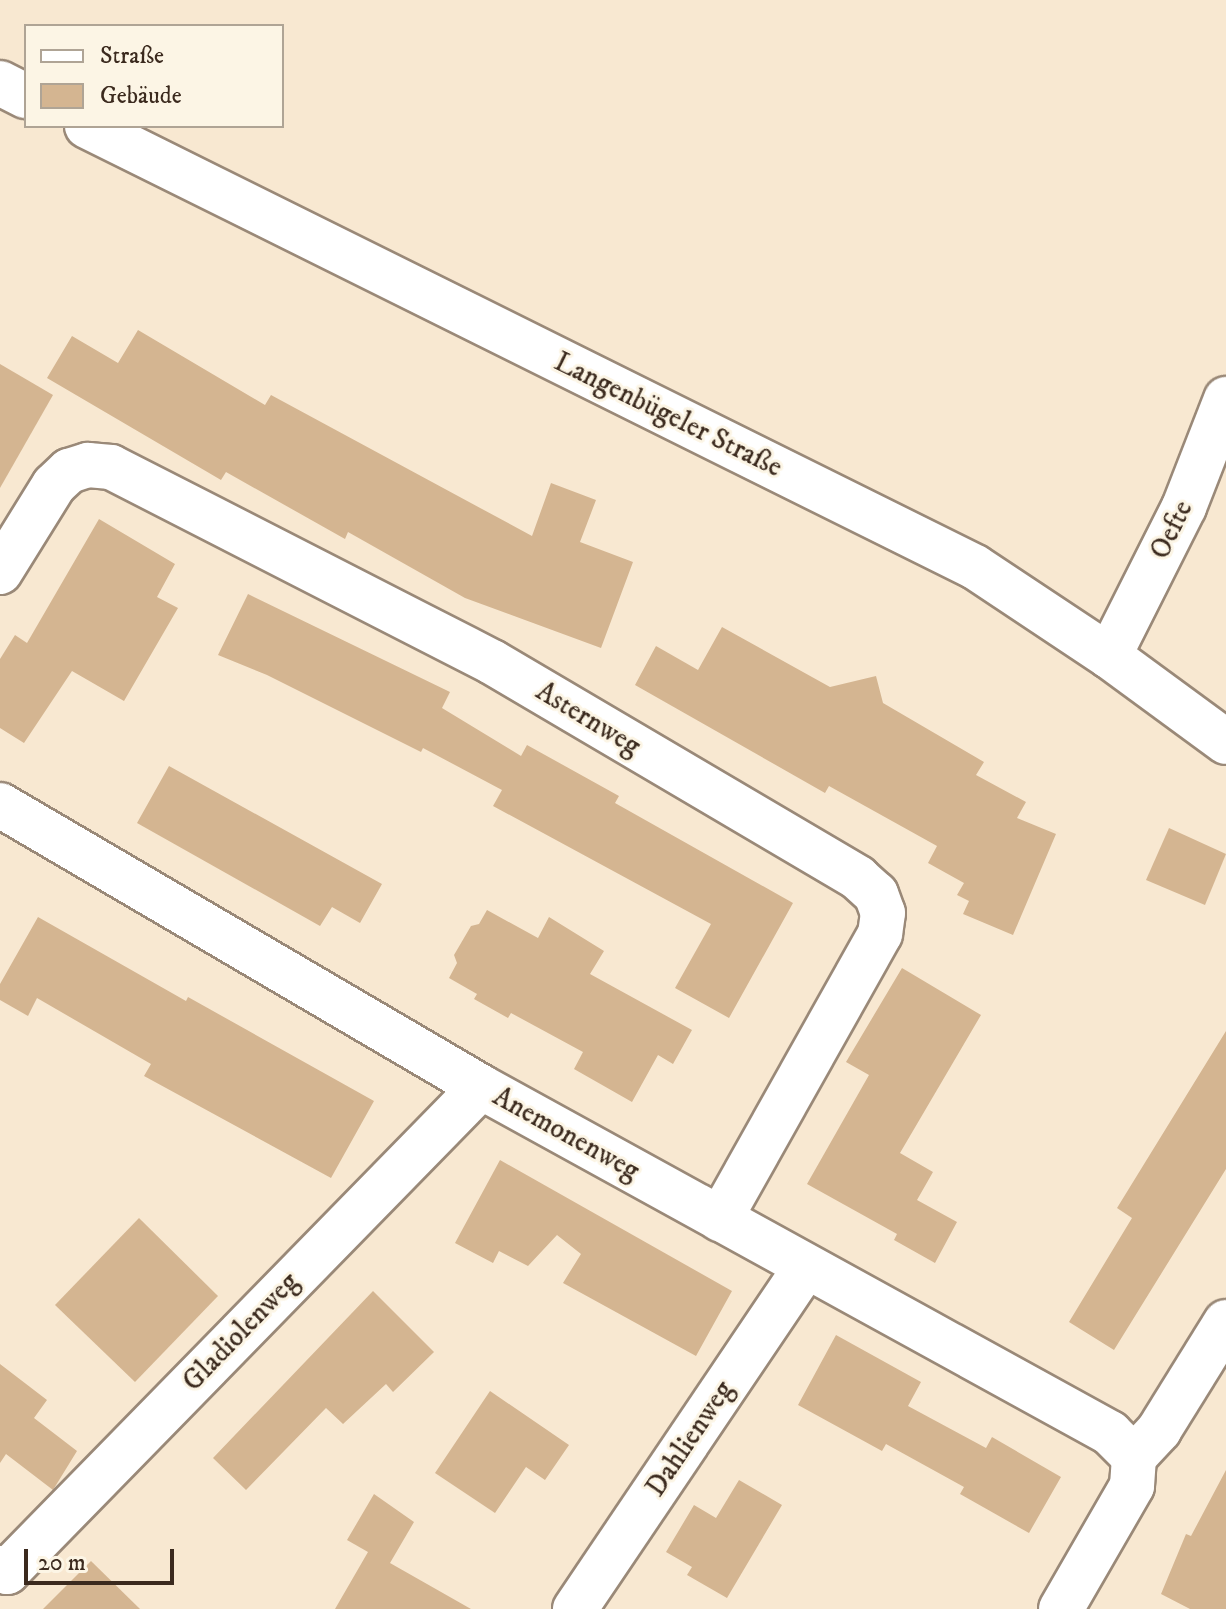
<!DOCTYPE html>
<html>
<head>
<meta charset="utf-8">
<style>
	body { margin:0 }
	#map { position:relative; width:1226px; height:1609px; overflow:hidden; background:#f8e8d1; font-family:"IM FELL DW Pica",serif }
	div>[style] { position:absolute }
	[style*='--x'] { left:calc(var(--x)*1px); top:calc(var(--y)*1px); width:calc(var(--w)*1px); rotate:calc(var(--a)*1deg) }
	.building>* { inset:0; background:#d4b591 }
	.roads { filter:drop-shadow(2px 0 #9a8978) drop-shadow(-2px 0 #9a8978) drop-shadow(0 2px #9a8978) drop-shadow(0 -2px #9a8978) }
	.minor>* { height:44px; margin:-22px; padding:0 22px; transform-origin:22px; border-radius:22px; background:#fff }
	.major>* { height:44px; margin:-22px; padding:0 22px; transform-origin:22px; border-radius:22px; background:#fff }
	span { translate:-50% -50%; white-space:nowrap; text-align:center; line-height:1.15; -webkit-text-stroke:6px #fcf5e5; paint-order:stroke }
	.street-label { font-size:28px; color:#3b2a1e }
	.legend { position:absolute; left:24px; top:24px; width:260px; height:104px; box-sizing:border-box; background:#fcf5e5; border:2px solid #afa495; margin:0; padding:10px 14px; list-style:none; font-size:24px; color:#3b2a1e }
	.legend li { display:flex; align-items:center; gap:16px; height:40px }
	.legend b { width:40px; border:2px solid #afa495 }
	.scale { position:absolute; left:24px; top:1549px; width:150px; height:36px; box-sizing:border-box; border:4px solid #3b2a1e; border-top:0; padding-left:10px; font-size:24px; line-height:28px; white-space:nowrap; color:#3b2a1e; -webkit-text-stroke:6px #fcf5e5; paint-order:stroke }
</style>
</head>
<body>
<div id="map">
	<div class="building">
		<div style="clip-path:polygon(138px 330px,265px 405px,271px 395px,532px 536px,551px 483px,596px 500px,580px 542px,633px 562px,601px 648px,465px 598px,348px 532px,345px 539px,226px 472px,221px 480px,47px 378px,72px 336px,118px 363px)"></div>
		<div style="clip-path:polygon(0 364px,53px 395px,0 488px)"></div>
		<div style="clip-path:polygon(99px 519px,175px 564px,157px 597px,178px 608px,124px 701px,72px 671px,24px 743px,0 728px,0 659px,15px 635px,27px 643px)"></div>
		<div style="clip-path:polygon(248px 594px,450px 692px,442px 708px,521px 756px,527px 745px,619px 796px,615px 803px,793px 903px,729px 1018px,675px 988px,711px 924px,493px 806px,502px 790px,423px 748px,421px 752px,267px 675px,218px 655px)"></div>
		<div style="clip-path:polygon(722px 627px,830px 687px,876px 676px,883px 703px,984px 762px,976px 775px,1026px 802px,1017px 818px,1056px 834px,1013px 935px,963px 914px,969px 901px,957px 895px,964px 883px,928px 863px,937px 846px,829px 786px,825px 793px,635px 685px,656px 646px,698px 670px)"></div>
		<div style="clip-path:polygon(169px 766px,382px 884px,360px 923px,332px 907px,320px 926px,137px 823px)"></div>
		<div style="clip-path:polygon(1169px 828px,1226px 854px,1205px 905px,1146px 880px)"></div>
		<div style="clip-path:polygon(487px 910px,538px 938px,549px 917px,604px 951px,590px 974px,692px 1030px,673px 1064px,658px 1055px,632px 1102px,574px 1069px,583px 1052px,511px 1013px,508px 1018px,474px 999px,477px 994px,449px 978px,457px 963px,454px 955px,471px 926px,479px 924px)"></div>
		<div style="clip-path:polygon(38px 917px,186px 1001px,188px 997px,374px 1101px,331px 1178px,144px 1076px,151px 1064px,37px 998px,28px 1016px,0 1000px,0 984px)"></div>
		<div style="clip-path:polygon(902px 968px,981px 1015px,900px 1153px,933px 1172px,917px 1200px,957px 1222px,935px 1263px,894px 1240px,897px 1234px,807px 1184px,869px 1075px,846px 1062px)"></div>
		<div style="clip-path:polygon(1226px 1031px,1226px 1169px,1114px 1350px,1069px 1322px,1132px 1218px,1117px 1208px)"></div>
		<div style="clip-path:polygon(500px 1160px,732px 1291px,696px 1356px,563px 1283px,581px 1254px,557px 1235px,528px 1266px,499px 1251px,493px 1263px,455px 1243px)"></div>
		<div style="clip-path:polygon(139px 1218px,218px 1296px,135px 1382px,55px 1305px)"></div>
		<div style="clip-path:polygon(373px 1291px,434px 1352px,393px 1392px,386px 1384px,343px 1424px,326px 1408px,246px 1490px,213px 1458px)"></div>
		<div style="clip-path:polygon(836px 1335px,921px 1382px,908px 1406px,986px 1448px,992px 1437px,1061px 1477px,1029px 1533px,960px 1494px,964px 1487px,886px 1444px,882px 1451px,798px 1405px)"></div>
		<div style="clip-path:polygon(0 1364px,47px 1400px,34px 1418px,77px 1451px,53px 1490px,6px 1454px,0 1463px)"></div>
		<div style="clip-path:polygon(490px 1391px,569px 1445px,545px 1480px,526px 1467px,495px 1513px,435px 1473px)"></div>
		<div style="clip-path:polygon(1226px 1470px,1226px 1609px,1190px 1609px,1161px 1594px,1186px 1534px,1191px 1536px)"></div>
		<div style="clip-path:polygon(739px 1480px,782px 1505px,727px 1598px,687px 1575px,692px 1567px,666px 1552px,694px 1505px,716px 1518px)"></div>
		<div style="clip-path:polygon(374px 1494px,414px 1522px,390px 1563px,471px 1609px,335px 1609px,368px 1552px,347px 1540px)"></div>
		<div style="clip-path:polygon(91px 1561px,140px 1609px,43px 1609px)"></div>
	</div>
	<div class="roads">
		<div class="minor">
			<div style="--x:0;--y:572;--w:102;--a:-58.2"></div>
			<div style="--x:54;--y:485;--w:21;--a:-43"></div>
			<div style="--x:69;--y:471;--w:20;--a:-18"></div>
			<div style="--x:88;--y:465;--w:23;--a:5"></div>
			<div style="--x:111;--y:467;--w:428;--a:27.1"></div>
			<div style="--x:492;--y:662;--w:425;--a:30.5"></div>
			<div style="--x:858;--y:878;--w:24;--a:42"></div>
			<div style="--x:876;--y:894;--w:20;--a:70"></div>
			<div style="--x:883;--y:913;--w:21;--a:98"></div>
			<div style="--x:880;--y:934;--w:327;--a:119.3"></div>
			<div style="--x:1109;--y:656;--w:167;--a:-63.3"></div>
			<div style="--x:1184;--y:507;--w:116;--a:-68.7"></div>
			<div style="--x:0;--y:805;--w:558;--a:30.38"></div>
			<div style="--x:481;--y:1087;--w:718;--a:28.81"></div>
			<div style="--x:1110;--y:1433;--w:34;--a:45"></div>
			<div style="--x:0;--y:1568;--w:8;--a:30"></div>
			<div style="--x:7;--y:1572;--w:678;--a:-45.66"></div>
			<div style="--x:575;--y:1609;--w:411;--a:-56"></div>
			<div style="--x:1061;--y:1609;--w:142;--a:-60"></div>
			<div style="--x:1132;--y:1486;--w:29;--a:-86"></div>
			<div style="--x:1134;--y:1457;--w:37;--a:-47"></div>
			<div style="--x:1159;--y:1430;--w:127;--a:-58.2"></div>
		</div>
		<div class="major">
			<div style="--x:0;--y:83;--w:29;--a:27"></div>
			<div style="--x:87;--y:126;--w:991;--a:26.41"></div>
			<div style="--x:975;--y:567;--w:161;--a:33.6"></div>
			<div style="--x:1109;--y:656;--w:145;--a:36.3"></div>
		</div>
	</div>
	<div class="street-label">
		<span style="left:668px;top:415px;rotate:26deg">Langenbügeler Straße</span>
		<span style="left:1172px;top:530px;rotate:-64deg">Oefte</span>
		<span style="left:588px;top:719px;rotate:31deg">Asternweg</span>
		<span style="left:566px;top:1134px;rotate:29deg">Anemonenweg</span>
		<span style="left:241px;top:1332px;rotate:-46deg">Gladiolenweg</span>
		<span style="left:690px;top:1439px;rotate:-56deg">Dahlienweg</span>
	</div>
	<ul class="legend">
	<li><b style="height:10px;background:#fff"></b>Straße</li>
	<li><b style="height:22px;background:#d4b591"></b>Gebäude</li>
	</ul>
	<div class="scale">20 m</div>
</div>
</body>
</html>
